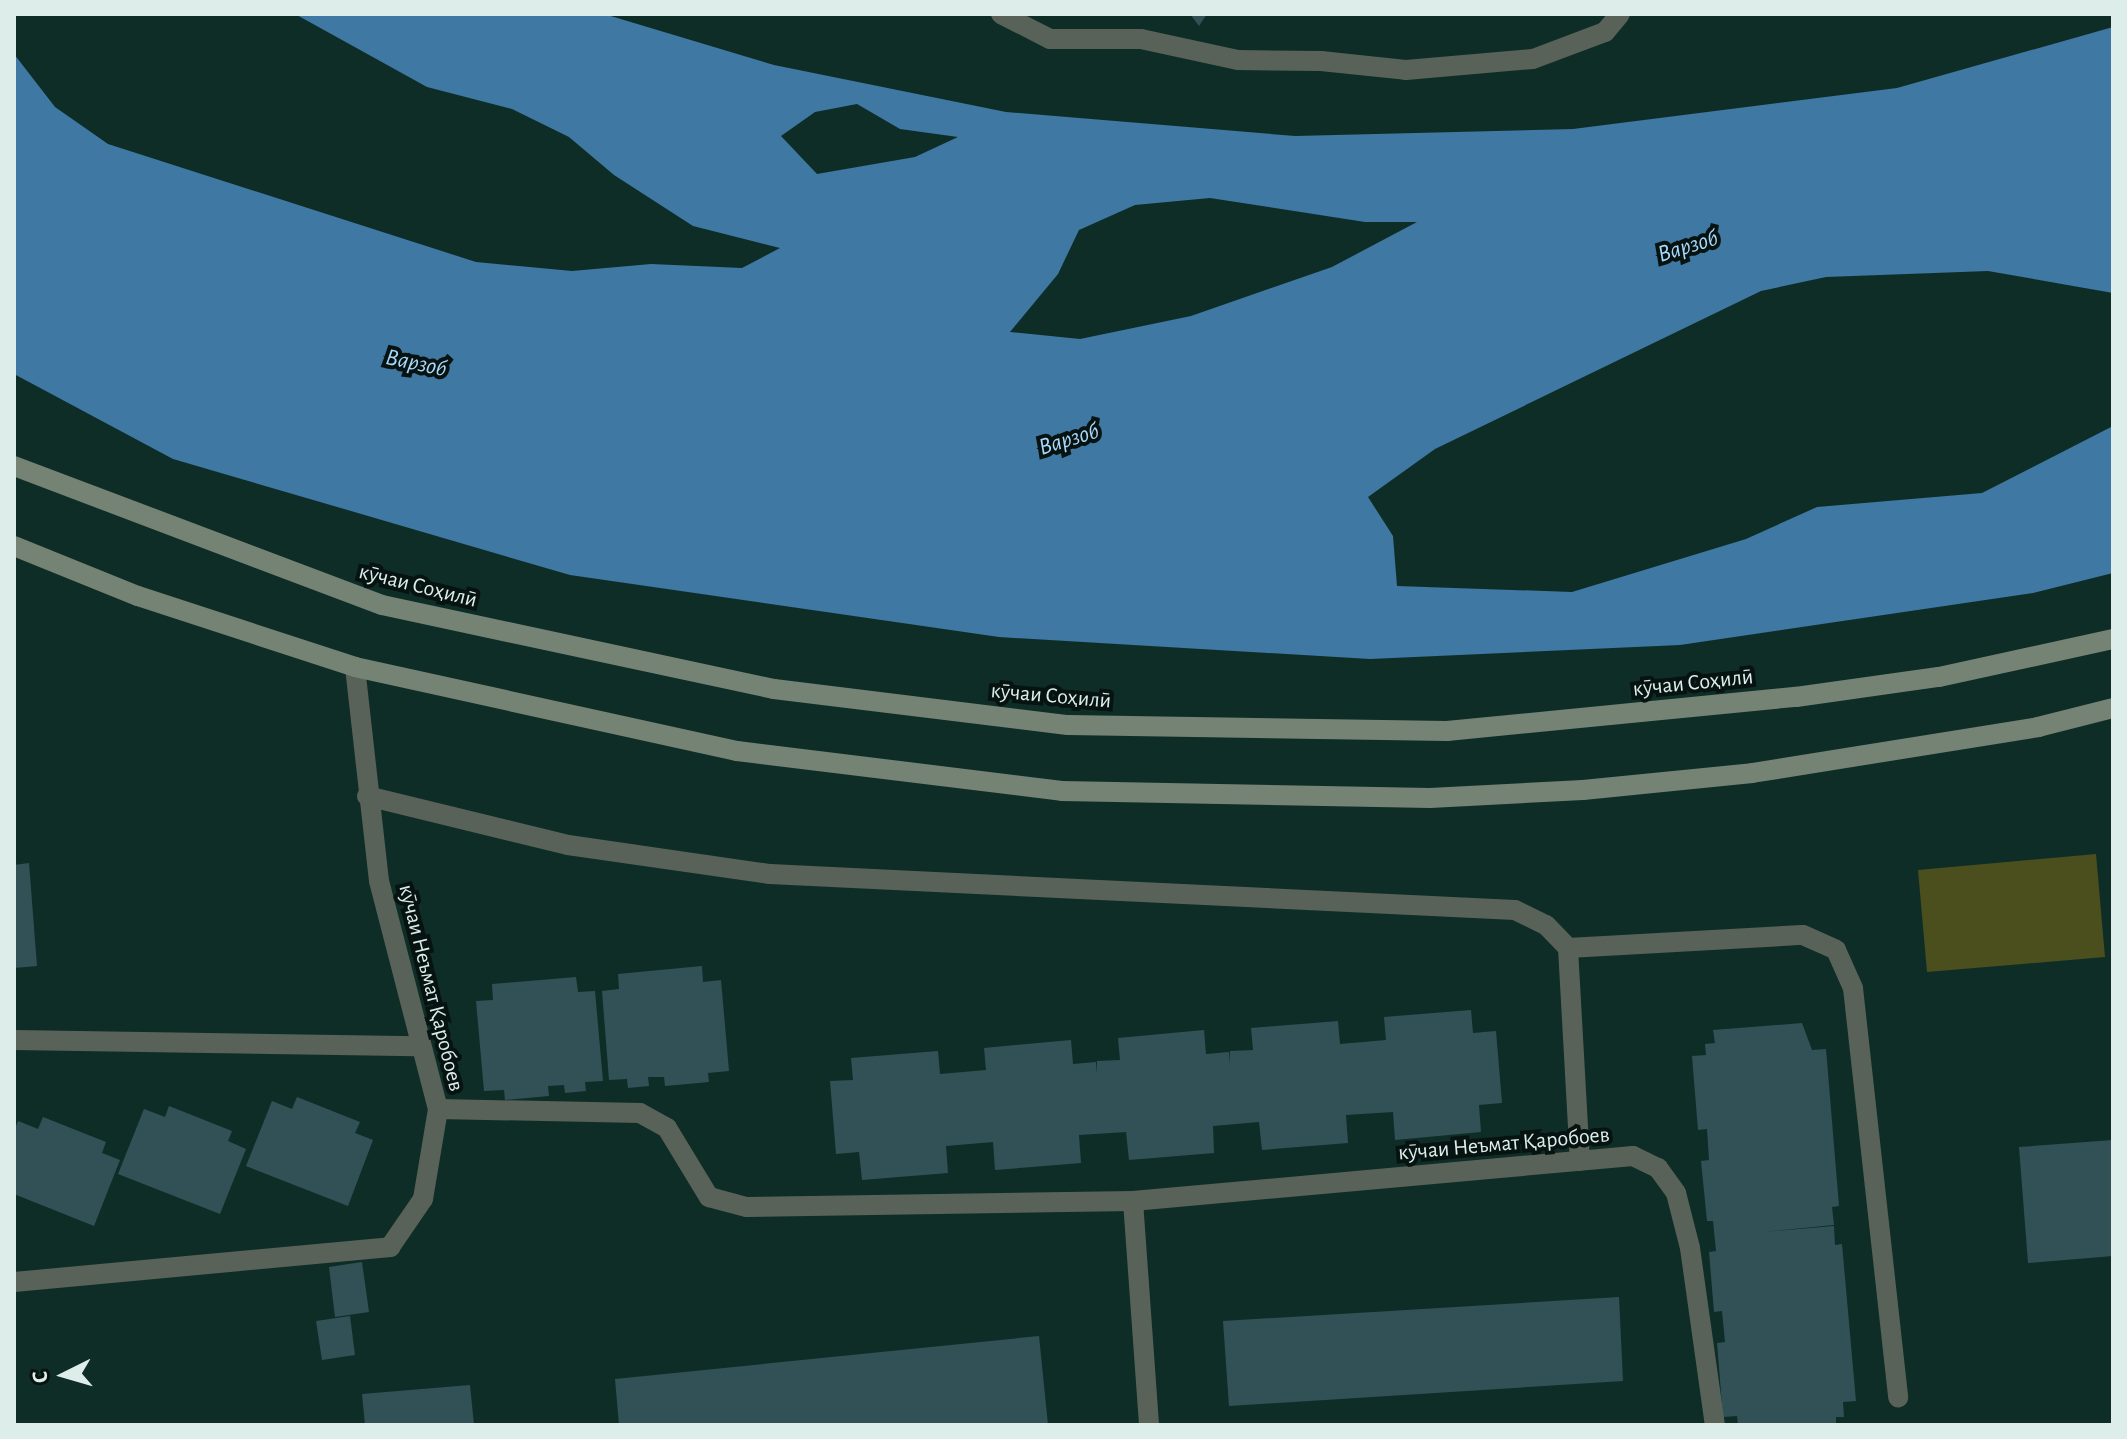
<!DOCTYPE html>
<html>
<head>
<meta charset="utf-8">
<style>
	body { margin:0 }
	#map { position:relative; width:2127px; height:1439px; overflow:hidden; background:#0f2d27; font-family:"Alegreya Sans",sans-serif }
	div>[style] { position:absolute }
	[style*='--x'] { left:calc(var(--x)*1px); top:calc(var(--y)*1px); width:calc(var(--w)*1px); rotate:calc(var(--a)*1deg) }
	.green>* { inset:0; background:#4a4f1d }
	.water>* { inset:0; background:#3e78a3 }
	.building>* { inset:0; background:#315157 }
	.lane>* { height:20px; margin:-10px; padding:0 10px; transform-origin:10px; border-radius:10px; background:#596259 }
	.street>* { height:20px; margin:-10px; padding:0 10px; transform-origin:10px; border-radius:10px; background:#596259 }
	.secondary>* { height:20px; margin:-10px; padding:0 10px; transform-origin:10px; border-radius:10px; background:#758375 }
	span { translate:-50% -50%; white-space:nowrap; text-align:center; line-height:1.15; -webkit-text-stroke:8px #071310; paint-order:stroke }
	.street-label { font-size:22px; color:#ddeeea }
	.water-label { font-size:24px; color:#a8d8fd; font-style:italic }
	.frame { position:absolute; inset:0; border:16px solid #ddeeea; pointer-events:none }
	.north { position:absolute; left:24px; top:1335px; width:80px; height:80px; -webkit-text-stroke:6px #071310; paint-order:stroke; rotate:265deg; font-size:22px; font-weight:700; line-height:32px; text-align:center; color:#ddeeea }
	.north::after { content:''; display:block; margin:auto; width:28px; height:36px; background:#ddeeea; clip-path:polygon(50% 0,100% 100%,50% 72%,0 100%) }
</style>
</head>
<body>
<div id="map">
	<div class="green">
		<div style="clip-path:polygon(2096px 854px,2105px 957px,1927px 972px,1918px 870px)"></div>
	</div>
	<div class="water">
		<div style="clip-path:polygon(evenodd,295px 14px,604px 14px,774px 65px,1006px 112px,1295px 136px,1573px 129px,1897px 88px,2113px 27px,2113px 293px,1988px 271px,1826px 277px,1761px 291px,1435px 449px,1368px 497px,1393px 536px,1397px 586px,1572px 592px,1746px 539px,1817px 507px,1982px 493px,2113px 426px,2113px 573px,2033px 593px,1680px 645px,1370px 659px,999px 637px,570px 575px,173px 459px,14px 374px,14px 54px,55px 107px,108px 144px,476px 262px,572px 271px,651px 264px,742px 268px,780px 248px,693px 226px,614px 175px,569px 137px,512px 109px,427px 87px,295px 14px,857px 104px,900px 129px,958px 137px,915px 157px,817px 174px,781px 136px,815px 112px,857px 104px,295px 14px,1210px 198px,1365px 222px,1417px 222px,1332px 267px,1191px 316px,1080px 339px,1010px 332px,1058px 274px,1079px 230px,1135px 205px,1210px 198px)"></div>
	</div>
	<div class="building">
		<div style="clip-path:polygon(1190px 14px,1207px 14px,1199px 26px)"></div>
		<div style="clip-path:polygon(29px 863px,37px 966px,14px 968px,14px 865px)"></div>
		<div style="clip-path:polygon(702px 966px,703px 982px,721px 980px,729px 1071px,708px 1073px,709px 1082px,665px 1086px,664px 1077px,648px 1077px,649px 1086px,628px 1088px,627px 1079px,609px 1080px,602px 991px,619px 989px,618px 974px)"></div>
		<div style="clip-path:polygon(576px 977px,578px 992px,595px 991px,603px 1081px,585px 1082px,586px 1091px,565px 1093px,564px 1085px,548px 1086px,549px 1096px,505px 1100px,504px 1090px,484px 1091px,476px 1001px,493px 1000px,492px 984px)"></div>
		<div style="clip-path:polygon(1471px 1010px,1473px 1033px,1496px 1031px,1502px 1103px,1479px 1105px,1481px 1132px,1395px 1140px,1393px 1112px,1346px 1115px,1348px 1143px,1262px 1150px,1259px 1122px,1213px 1126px,1214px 1153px,1129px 1160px,1126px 1132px,1079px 1135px,1081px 1163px,995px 1170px,993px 1142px,946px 1146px,948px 1173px,862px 1180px,859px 1152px,836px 1154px,830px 1081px,853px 1080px,851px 1058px,938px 1051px,940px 1074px,986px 1070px,984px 1048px,1071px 1040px,1073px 1064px,1096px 1062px,1097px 1074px,1097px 1061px,1120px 1060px,1118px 1038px,1204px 1030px,1206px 1054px,1229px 1052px,1230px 1064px,1230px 1051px,1253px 1050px,1251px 1028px,1338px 1021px,1340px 1044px,1386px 1040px,1384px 1017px)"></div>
		<div style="clip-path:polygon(1802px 1023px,1812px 1050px,1826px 1049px,1839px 1206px,1832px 1207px,1834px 1225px,1763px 1232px,1834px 1226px,1835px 1245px,1842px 1244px,1856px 1401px,1843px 1402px,1844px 1417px,1836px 1417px,1836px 1425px,1738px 1425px,1737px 1416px,1723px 1417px,1717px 1343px,1725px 1342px,1722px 1311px,1714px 1312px,1709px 1252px,1716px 1251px,1713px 1221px,1707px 1221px,1701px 1161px,1709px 1160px,1707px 1129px,1698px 1130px,1692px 1056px,1706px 1055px,1705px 1044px,1715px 1043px,1713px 1030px)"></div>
		<div style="clip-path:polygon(297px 1097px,360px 1122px,355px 1133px,373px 1140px,348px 1206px,246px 1166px,272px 1101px,292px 1109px)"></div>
		<div style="clip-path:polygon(169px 1106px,232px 1131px,228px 1141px,246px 1149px,220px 1214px,118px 1174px,144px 1109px,165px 1117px)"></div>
		<div style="clip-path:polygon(43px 1117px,106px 1142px,102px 1153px,120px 1160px,94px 1226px,14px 1194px,14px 1131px,18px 1121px,38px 1129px)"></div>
		<div style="clip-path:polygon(2113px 1140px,2113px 1256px,2028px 1263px,2019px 1147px)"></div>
		<div style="clip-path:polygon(362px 1262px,369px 1312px,335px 1317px,329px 1267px)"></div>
		<div style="clip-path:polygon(1619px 1297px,1623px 1381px,1229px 1406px,1223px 1321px)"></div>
		<div style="clip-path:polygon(350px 1316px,355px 1355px,322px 1360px,316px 1321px)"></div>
		<div style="clip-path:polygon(1039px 1336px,1048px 1425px,619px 1425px,615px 1379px)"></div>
		<div style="clip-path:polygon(470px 1385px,474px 1425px,365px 1425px,362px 1394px)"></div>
	</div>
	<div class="lane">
		<div style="--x:355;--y:667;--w:215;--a:83.6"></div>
		<div style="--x:379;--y:881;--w:236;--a:75.5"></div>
		<div style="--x:438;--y:1109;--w:202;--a:1.1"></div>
		<div style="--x:640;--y:1113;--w:31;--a:29"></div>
		<div style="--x:667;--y:1128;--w:81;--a:58.7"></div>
		<div style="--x:709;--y:1197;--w:39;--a:15"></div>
		<div style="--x:747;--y:1207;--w:386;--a:-0.9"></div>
		<div style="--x:1133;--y:1201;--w:502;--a:-5.14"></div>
		<div style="--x:1633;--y:1156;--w:28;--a:26"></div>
		<div style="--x:1658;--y:1168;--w:31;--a:54"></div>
		<div style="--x:1676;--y:1193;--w:57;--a:75.7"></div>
		<div style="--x:1690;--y:1248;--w:179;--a:82"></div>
		<div style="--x:367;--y:796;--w:207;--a:13.7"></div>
		<div style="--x:568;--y:845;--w:204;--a:8.2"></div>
		<div style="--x:770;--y:874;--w:746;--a:2.77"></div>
		<div style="--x:1515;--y:910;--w:34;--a:26"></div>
		<div style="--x:1546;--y:925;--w:32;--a:46"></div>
		<div style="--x:1568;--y:948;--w:213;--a:86.8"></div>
		<div style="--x:1568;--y:948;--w:235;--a:-3.2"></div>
		<div style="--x:1803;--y:935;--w:36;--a:24"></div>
		<div style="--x:1836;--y:950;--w:42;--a:65.9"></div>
		<div style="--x:1853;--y:988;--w:412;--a:83.7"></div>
		<div style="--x:14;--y:1040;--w:404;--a:0.9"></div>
		<div style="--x:1133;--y:1201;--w:225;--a:85.9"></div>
		<div style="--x:14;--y:1282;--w:378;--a:-5.3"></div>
		<div style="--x:390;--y:1247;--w:58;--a:-55.5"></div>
		<div style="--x:423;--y:1199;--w:91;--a:-80.5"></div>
	</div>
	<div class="street">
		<div style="--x:1001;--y:14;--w:55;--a:27"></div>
		<div style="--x:1050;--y:39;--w:91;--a:0"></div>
		<div style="--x:1141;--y:39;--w:99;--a:12.2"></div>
		<div style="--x:1238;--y:60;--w:83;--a:0.7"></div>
		<div style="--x:1321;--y:61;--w:85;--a:6"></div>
		<div style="--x:1406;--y:70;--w:127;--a:-5"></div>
		<div style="--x:1533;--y:59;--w:77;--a:-20.6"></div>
		<div style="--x:1605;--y:32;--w:23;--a:-50"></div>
	</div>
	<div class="secondary">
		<div style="--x:14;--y:466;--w:393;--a:20.7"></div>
		<div style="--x:382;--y:605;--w:401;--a:12.1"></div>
		<div style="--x:774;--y:689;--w:296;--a:7"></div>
		<div style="--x:1068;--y:725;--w:379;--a:0.9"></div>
		<div style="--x:1447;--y:731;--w:351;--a:-5.6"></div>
		<div style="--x:1796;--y:697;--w:144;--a:-8"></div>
		<div style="--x:1939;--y:677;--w:178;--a:-12.3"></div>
		<div style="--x:14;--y:546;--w:134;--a:22"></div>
		<div style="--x:138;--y:596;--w:228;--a:18.1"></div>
		<div style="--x:355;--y:667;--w:391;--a:12.4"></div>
		<div style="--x:737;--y:751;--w:327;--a:7"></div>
		<div style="--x:1062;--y:791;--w:368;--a:1.1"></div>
		<div style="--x:1430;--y:798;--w:153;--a:-3"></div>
		<div style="--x:1583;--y:790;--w:170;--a:-5.7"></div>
		<div style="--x:1752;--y:773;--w:290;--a:-9.1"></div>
		<div style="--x:2038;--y:727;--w:77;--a:-14.2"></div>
	</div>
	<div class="street-label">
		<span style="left:418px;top:586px;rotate:14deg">кӯчаи Соҳилӣ</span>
		<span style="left:1693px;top:683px;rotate:-6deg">кӯчаи Соҳилӣ</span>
		<span style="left:1051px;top:696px;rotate:5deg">кӯчаи Соҳилӣ</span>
		<span style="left:431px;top:988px;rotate:76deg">кӯчаи Неъмат Қаробоев</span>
		<span style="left:1504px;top:1144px;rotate:-5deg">кӯчаи Неъмат Қаробоев</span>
	</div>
	<div class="water-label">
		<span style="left:1688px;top:247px;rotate:-17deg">Варзоб</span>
		<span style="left:416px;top:364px;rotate:12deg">Варзоб</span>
		<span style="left:1069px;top:440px;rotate:-17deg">Варзоб</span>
	</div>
	<div class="frame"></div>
	<div class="north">С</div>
</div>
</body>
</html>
